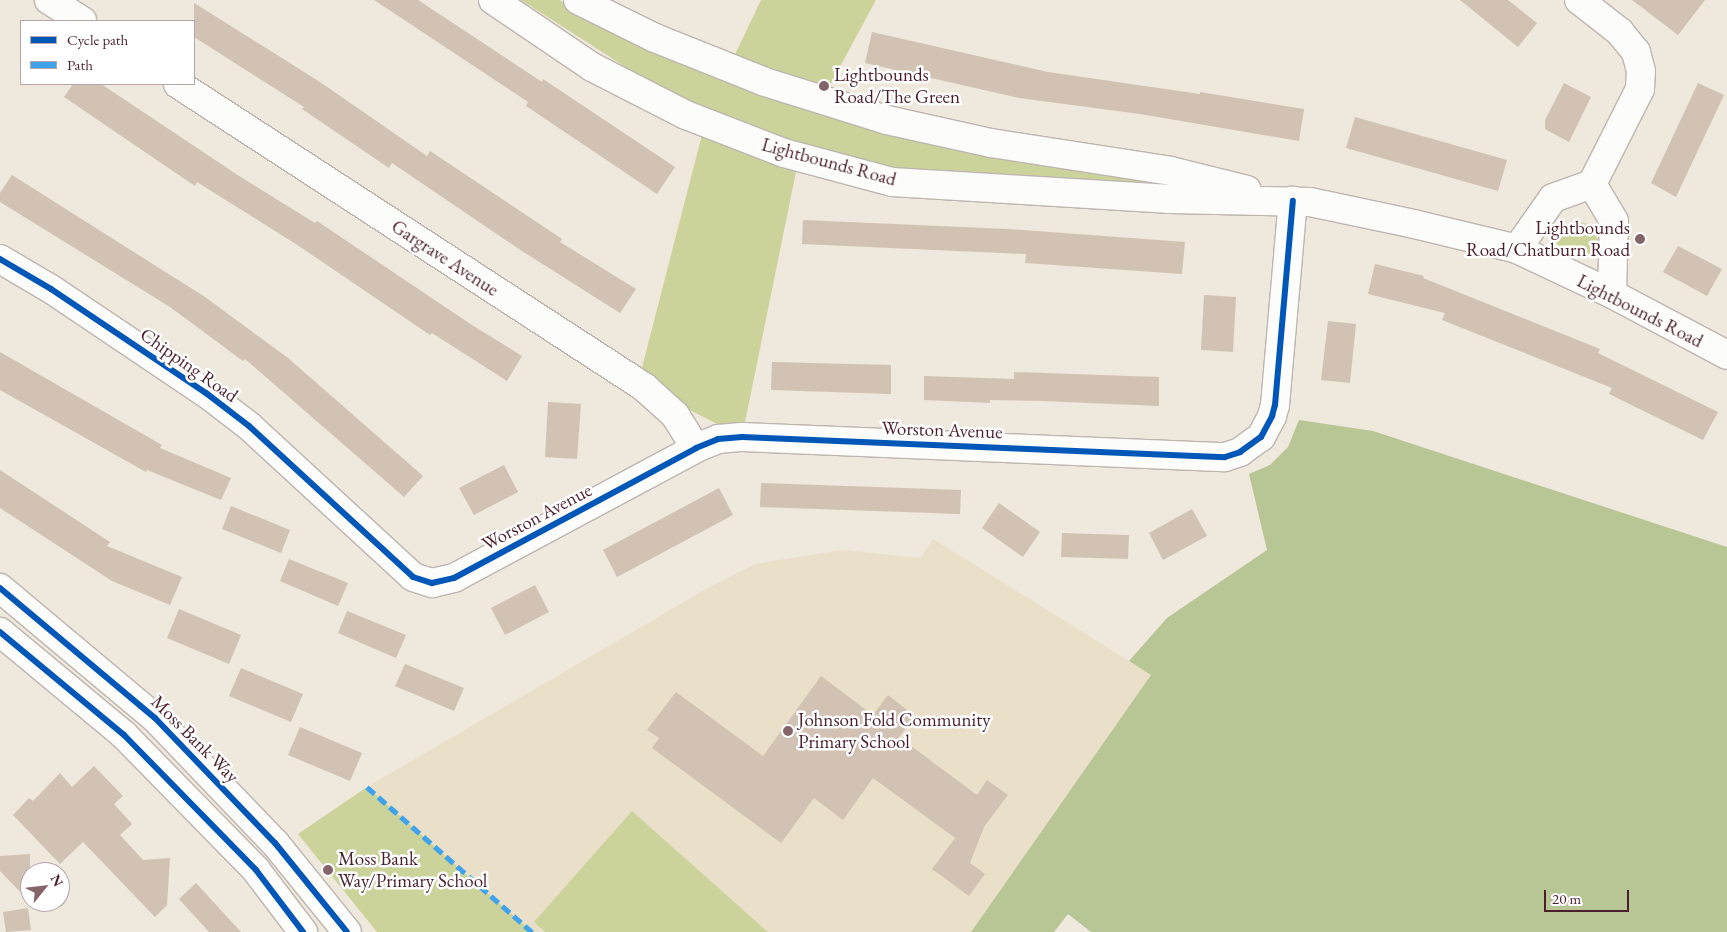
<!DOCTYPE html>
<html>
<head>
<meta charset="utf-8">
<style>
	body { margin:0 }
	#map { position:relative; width:1727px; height:932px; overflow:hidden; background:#eee8dd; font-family:"EB Garamond",serif }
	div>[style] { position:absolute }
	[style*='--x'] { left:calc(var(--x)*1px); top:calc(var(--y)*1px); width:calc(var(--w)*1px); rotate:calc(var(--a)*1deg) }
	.built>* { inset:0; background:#eae0ca }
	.green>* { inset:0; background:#cbd39b }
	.forest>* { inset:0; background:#b8c595 }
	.building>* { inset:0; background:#d1c2b4 }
	.roads { filter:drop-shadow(1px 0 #bdb5b0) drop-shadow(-1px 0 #bdb5b0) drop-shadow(0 1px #bdb5b0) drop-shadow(0 -1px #bdb5b0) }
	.minor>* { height:28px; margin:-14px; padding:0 14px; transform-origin:14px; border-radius:14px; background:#fcfcfa }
	.highway>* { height:28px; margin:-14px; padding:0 14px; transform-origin:14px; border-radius:14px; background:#fcfcfa }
	.quiet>* { height:5px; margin-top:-2.5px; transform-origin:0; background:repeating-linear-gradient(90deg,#40a2eb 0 10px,transparent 0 15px) }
	.cycleway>* { height:6px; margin:-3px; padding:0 3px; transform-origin:3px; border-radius:3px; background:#0057b8 }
	.dots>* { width:14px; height:14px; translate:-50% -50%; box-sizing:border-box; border:2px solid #fff; border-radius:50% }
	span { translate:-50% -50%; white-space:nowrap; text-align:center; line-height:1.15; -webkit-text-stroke:5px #fff; paint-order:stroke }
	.poi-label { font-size:19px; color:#4a1f2b }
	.left { translate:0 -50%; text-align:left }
	.right { translate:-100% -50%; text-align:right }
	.street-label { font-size:19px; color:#4a1f2b }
	.legend { position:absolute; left:20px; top:20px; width:175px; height:65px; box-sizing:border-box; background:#fff; border:1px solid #b7a5aa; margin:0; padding:6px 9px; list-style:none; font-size:15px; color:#4a1f2b }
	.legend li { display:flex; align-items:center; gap:10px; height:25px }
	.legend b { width:25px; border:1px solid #b7a5aa }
	.north { position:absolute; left:20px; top:862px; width:50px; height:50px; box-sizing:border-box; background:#fff; border:1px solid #b7a5aa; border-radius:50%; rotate:61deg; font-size:14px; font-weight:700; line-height:20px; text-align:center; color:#4a1f2b }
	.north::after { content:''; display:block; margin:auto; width:18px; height:22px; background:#836569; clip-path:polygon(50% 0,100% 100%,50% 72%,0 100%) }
	.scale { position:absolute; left:1544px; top:890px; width:85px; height:22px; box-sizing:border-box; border:2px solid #4a1f2b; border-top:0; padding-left:6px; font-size:15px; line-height:18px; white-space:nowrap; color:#4a1f2b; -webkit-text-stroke:4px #fff; paint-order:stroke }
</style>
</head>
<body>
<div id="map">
	<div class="built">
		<div style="clip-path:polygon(933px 539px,1152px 675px,971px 932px,532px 932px,367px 787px,706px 589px,755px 564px,842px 550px,921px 558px)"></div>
	</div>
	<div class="green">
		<div style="clip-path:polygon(521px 0,559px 0,717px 75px,1176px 182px,1177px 190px,883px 166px,808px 151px,701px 107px,649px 82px)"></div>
		<div style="clip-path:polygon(761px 0,876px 0,822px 100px,729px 67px)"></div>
		<div style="clip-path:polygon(705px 123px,799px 157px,742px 437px,638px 383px)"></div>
		<div style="clip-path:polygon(1574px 221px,1588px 224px,1598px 239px,1590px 254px,1569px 255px,1556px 243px,1558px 231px)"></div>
		<div style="clip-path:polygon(367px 787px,532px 932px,377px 932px,298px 834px)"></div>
		<div style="clip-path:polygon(632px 811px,768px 932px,545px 932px,534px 922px)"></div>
	</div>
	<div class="forest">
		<div style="clip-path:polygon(1299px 420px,1373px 431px,1727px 547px,1727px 932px,1091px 932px,1068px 914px,1054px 932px,971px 932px,1151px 675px,1129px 661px,1167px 618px,1267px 550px,1249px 474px,1270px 465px,1288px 447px)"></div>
	</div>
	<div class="building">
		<div style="clip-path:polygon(374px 0,418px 0,542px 82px,543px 79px,675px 167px,657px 194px,526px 106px,528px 102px)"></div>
		<div style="clip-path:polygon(1460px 0,1508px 0,1537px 23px,1518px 47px)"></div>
		<div style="clip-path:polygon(1632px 0,1705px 0,1678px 35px)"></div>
		<div style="clip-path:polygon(194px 3px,320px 82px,427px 156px,430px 151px,562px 239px,560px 242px,636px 289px,620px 313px,522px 251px,392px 163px,389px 168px,302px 109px,304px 107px,194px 37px)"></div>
		<div style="clip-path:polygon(872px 32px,1048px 72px,1200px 94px,1200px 92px,1304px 109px,1299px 141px,1140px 114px,1019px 98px,865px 63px)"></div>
		<div style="clip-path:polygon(1564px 83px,1591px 97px,1569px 142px,1545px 129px,1545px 120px)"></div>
		<div style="clip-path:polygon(1698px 83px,1724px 95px,1676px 197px,1651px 183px)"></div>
		<div style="clip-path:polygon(73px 84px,101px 84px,236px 174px,315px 223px,317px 221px,472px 325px,522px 356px,507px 381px,432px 333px,430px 335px,299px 246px,197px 182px,195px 186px,64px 97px)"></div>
		<div style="clip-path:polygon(1355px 117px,1507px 160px,1498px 191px,1346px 148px)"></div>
		<div style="clip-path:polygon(12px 175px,205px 297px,288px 358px,423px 476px,404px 497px,245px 359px,243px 361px,170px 307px,0 202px,0 193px)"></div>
		<div style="clip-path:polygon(803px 220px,1008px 229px,1185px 242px,1182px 274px,1025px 263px,1026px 254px,802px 244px)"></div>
		<div style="clip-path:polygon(1678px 246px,1722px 269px,1707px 296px,1663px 272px)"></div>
		<div style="clip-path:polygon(1375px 264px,1424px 276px,1423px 278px,1600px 349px,1598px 353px,1718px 412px,1703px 440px,1609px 394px,1612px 388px,1442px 320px,1445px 313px,1368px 294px)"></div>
		<div style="clip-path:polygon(1204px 295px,1236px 297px,1233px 352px,1201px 350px)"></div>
		<div style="clip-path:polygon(1328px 321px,1356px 324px,1350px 383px,1321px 380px)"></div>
		<div style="clip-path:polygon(0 352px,162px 445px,160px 448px,231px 478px,221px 500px,147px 470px,146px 472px,0 390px)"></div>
		<div style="clip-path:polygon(772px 362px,891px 365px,891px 394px,771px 390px)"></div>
		<div style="clip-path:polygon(1014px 372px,1159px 377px,1159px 406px,1043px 401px,990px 400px,990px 403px,924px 400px,924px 376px,1014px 379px)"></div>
		<div style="clip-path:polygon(548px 402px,581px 404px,577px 459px,545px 457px)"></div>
		<div style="clip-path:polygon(504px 465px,518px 492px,474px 515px,459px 488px)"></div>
		<div style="clip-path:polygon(0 470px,110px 542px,107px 546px,182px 577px,170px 605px,112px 581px,0 508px)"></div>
		<div style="clip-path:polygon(761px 483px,961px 490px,960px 514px,760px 507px)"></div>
		<div style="clip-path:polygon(719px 488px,733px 515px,617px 577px,603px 550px)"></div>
		<div style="clip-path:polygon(999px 503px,1040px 532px,1023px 557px,982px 528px)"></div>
		<div style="clip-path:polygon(231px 506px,290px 530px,281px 553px,222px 529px)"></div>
		<div style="clip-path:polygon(1192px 509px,1207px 536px,1163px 560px,1149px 533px)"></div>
		<div style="clip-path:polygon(1062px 533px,1129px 535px,1128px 559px,1061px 557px)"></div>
		<div style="clip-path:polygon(289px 559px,348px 583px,338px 606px,280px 581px)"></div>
		<div style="clip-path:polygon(535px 585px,549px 612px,505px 635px,491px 608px)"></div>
		<div style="clip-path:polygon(179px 609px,241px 635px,229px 664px,167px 638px)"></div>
		<div style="clip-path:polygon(347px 611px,406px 635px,396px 658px,338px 633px)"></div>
		<div style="clip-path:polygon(405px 664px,464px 688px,454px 711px,395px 686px)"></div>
		<div style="clip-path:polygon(241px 668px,303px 694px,291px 722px,229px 696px)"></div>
		<div style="clip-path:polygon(821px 676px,873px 715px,888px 695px,915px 716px,899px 737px,977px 795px,987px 780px,1008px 795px,984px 827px,970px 863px,985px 874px,969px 896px,932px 869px,955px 838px,873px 778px,843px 820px,814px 798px,781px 843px,652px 748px,659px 738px,647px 730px,676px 692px,763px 756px)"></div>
		<div style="clip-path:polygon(300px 727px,362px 753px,350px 781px,288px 755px)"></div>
		<div style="clip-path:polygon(94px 766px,123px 796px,114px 804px,132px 824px,120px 835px,143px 860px,170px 858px,167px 905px,155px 917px,83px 842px,60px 864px,13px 815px,29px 798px,33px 801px,60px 773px,72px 787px)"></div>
		<div style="clip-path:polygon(30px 854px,30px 902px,0 871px,0 856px)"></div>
		<div style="clip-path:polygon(196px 883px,241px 932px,209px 932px,179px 899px)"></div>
		<div style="clip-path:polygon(28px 908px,31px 930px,6px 932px,3px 912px)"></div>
	</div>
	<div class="roads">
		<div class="minor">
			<div style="--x:49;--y:0;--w:39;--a:32"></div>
			<div style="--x:493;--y:0;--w:120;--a:34.1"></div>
			<div style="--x:592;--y:67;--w:106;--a:27.1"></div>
			<div style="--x:686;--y:115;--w:105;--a:21.2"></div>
			<div style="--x:784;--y:153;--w:112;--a:15"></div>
			<div style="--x:892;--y:182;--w:279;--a:3.5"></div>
			<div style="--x:1170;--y:199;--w:140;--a:1.2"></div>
			<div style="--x:1310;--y:202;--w:106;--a:11.9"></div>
			<div style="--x:1414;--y:224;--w:106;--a:13.6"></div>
			<div style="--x:1517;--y:249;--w:105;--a:25.3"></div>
			<div style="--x:1612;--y:294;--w:130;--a:27.9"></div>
			<div style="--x:578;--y:0;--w:86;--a:26.3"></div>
			<div style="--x:655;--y:38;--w:118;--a:21.8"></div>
			<div style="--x:765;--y:82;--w:128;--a:17.3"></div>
			<div style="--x:887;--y:120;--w:107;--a:12.5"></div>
			<div style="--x:991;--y:143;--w:182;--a:8.8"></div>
			<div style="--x:1171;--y:171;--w:78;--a:14"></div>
			<div style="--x:178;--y:84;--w:556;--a:33.03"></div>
			<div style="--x:644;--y:387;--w:42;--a:42.1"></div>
			<div style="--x:675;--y:415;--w:39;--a:58"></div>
			<div style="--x:1592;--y:184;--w:43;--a:59.3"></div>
			<div style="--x:1614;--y:221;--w:73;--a:91.6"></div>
			<div style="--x:1517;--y:249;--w:62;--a:-54.8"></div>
			<div style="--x:1553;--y:198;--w:41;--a:-19.7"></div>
			<div style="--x:1592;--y:184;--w:106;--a:-63.2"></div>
			<div style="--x:1640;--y:89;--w:18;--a:-87"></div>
			<div style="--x:1641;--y:71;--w:20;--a:-105"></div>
			<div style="--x:1636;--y:52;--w:26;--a:-129"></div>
			<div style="--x:1620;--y:32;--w:52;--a:-142"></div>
			<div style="--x:0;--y:259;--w:59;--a:30.5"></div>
			<div style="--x:51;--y:289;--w:187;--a:33.9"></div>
			<div style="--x:206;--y:393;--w:54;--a:37.5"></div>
			<div style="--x:249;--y:426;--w:223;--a:42.6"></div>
			<div style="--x:413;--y:577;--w:20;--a:18"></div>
			<div style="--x:432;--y:583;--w:23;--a:-13"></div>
			<div style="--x:454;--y:578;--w:275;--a:-28.2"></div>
			<div style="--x:696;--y:448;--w:24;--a:-22"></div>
			<div style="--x:718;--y:439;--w:24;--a:-5"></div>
			<div style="--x:742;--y:437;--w:483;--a:2.4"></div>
			<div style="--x:1225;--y:457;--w:16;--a:-18"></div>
			<div style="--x:1240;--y:452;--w:26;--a:-36"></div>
			<div style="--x:1261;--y:437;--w:24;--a:-62"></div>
			<div style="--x:1272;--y:416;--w:11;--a:-75"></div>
			<div style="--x:1275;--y:405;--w:205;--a:-85"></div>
		</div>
		<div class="highway">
			<div style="--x:0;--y:588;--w:202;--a:40"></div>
			<div style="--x:155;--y:718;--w:173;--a:46.2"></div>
			<div style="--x:275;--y:843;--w:114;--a:51"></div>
			<div style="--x:0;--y:632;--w:161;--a:39.7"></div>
			<div style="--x:124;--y:735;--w:189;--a:45.6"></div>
			<div style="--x:256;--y:870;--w:78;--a:52.8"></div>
		</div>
	</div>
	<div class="quiet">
		<div style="--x:367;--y:787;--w:220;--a:41.3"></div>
	</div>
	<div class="cycleway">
		<div style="--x:0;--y:259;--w:59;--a:30.5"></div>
		<div style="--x:51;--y:289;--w:187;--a:33.9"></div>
		<div style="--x:206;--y:393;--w:54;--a:37.5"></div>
		<div style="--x:249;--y:426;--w:223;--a:42.6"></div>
		<div style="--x:413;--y:577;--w:20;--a:18"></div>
		<div style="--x:432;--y:583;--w:23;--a:-13"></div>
		<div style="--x:454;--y:578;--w:275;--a:-28.2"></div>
		<div style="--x:696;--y:448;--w:24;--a:-22"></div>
		<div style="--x:718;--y:439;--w:24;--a:-5"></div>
		<div style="--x:742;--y:437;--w:483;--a:2.4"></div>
		<div style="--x:1225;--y:457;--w:16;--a:-18"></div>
		<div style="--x:1240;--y:452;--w:26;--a:-36"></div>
		<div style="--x:1261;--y:437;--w:24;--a:-62"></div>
		<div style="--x:1272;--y:416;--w:11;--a:-75"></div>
		<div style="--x:1275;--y:405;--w:205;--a:-85"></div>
		<div style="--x:0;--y:588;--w:202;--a:40"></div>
		<div style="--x:155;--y:718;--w:173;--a:46.2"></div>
		<div style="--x:275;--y:843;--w:114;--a:51"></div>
		<div style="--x:0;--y:632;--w:161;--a:39.7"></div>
		<div style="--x:124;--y:735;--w:189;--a:45.6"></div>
		<div style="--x:256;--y:870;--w:78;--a:52.8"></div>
	</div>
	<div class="dots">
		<div style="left:824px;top:86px;background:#836569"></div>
		<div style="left:1640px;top:239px;background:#836569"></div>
		<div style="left:788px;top:731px;background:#836569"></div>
		<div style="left:328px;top:870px;background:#836569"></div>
	</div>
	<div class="poi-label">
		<span class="left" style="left:834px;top:86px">Lightbounds<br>Road/The Green</span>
		<span class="right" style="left:1630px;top:239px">Lightbounds<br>Road/Chatburn Road</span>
		<span class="left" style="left:798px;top:731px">Johnson Fold Community<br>Primary School</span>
		<span class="left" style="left:338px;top:870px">Moss Bank<br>Way/Primary School</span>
	</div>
	<div class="street-label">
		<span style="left:829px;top:162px;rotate:15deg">Lightbounds Road</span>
		<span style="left:445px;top:258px;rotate:33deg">Gargrave Avenue</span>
		<span style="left:1640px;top:311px;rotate:27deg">Lightbounds Road</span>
		<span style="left:189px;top:365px;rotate:35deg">Chipping Road</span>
		<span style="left:942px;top:430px;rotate:2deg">Worston Avenue</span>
		<span style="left:537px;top:517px;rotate:-28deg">Worston Avenue</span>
		<span style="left:195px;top:739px;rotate:45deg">Moss Bank Way</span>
	</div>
	<ul class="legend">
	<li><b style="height:6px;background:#0057b8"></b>Cycle path</li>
	<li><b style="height:6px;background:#40a2eb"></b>Path</li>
	</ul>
	<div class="north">N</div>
	<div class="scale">20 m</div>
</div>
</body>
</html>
